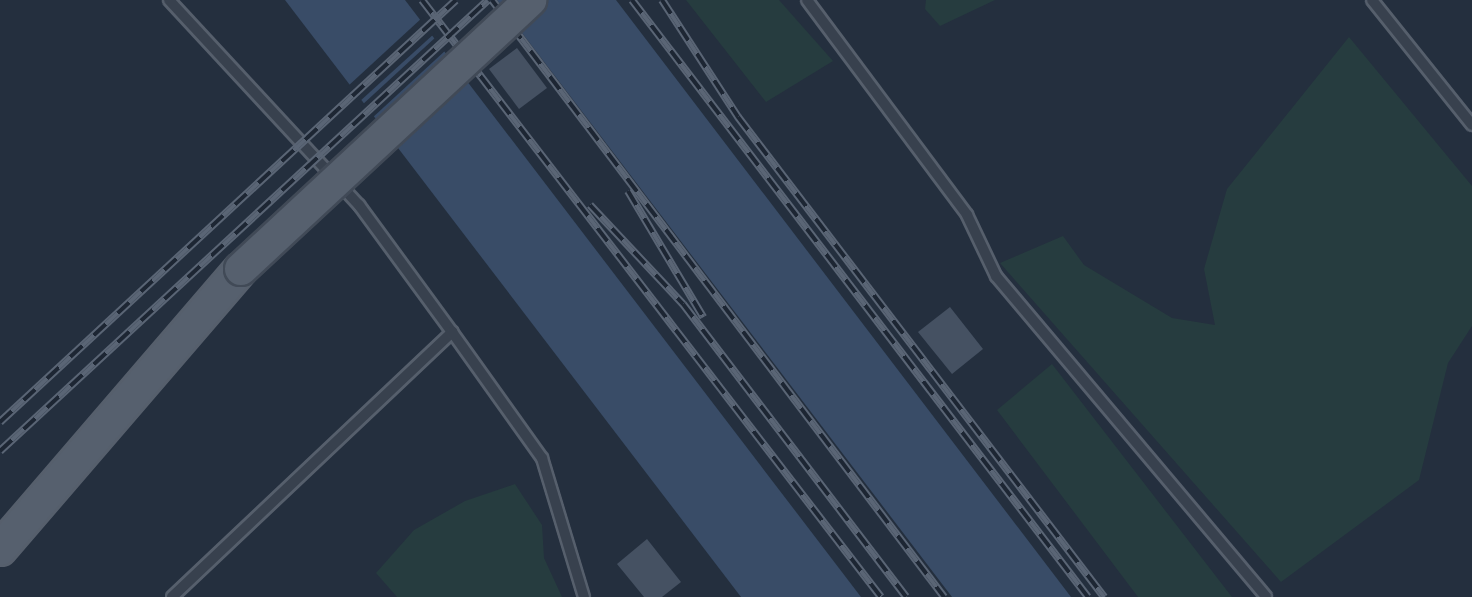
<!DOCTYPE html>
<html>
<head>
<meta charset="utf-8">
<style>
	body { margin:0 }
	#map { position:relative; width:1472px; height:597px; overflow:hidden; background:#242f3e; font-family:Mulish,sans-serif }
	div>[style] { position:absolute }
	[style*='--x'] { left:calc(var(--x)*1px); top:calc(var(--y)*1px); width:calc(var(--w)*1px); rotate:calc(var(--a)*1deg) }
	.green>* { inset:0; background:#263c3f }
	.water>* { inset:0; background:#394c67 }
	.pier>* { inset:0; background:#242f3e }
	.building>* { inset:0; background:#455162 }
	.roads { filter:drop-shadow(2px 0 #565f6c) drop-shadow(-2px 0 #565f6c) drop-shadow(0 2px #565f6c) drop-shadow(0 -2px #565f6c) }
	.lane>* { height:10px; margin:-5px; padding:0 5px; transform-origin:5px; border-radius:5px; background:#38414e }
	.primary>* { height:32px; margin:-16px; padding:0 16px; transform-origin:16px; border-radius:16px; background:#56606e }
	.rail>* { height:8px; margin-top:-4px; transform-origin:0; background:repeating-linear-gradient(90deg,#1d2633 0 16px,#5a6575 0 32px); box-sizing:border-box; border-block:2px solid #5a6575 }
	.bridges { filter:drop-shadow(2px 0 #414a57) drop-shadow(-2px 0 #414a57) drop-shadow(0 2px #414a57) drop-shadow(0 -2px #414a57) }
	.primary-bridge>* { height:32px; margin:-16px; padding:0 16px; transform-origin:16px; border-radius:16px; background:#56606e }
	span { translate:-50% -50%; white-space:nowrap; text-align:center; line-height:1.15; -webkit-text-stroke:5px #1d2633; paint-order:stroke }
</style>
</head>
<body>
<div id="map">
	<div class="green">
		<div style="clip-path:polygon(686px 0,779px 0,833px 61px,766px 102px)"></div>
		<div style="clip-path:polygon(926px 0,995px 0,940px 26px,925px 9px)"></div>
		<div style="clip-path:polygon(1349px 37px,1472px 186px,1472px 326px,1448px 363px,1419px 480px,1281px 582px,1000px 263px,1063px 236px,1084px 265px,1172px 318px,1215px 325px,1204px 269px,1227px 189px)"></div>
		<div style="clip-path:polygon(1052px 364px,1232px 597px,1138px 597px,997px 410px)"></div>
		<div style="clip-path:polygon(515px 484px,542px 525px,544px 558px,562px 597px,397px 597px,376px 573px,414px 530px,465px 501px)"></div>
	</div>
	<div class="water">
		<div style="clip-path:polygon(285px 0,405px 0,861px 597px,741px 597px)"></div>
		<div style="clip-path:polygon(497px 0,616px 0,1071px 597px,952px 597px)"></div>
	</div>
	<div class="pier">
		<div style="clip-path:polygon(423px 17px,435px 33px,359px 102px,347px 87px)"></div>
		<div style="clip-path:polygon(437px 36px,447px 49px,371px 119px,361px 106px)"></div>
	</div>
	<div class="building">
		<div style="clip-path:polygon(517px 48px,547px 88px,519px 109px,489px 69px)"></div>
		<div style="clip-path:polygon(950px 307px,983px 349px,952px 374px,918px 332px)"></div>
		<div style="clip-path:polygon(647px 539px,681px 582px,662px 597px,644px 597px,617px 564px)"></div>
	</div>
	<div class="roads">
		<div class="lane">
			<div style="--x:169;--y:0;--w:280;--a:47.2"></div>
			<div style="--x:359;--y:205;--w:157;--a:53.8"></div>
			<div style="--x:807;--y:0;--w:268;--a:53.3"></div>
			<div style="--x:967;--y:215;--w:68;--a:64.6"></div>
			<div style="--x:996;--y:276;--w:419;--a:49.9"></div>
			<div style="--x:1372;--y:0;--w:160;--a:51.3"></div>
			<div style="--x:172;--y:597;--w:386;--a:-43.4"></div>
			<div style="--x:452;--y:332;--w:155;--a:54.5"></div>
			<div style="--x:542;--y:458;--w:145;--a:73.2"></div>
		</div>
		<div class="primary">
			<div style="--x:0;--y:549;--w:369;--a:-49.3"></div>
		</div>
	</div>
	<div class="rail">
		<div style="--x:422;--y:0;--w:753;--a:52.45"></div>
		<div style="--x:492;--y:0;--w:749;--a:52.87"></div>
		<div style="--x:632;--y:0;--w:751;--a:52.63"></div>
		<div style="--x:662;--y:0;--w:140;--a:57"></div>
		<div style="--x:738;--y:117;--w:604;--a:52.67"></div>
		<div style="--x:628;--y:191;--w:147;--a:59.2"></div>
		<div style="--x:590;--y:205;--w:136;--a:46.8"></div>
		<div style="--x:683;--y:304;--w:368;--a:52.7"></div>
		<div style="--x:0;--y:422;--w:621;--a:-42.78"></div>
		<div style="--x:0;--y:451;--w:664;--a:-42.74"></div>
	</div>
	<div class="bridges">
		<div class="primary-bridge">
			<div style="--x:241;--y:269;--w:395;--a:-42.9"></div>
		</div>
	</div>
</div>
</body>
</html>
